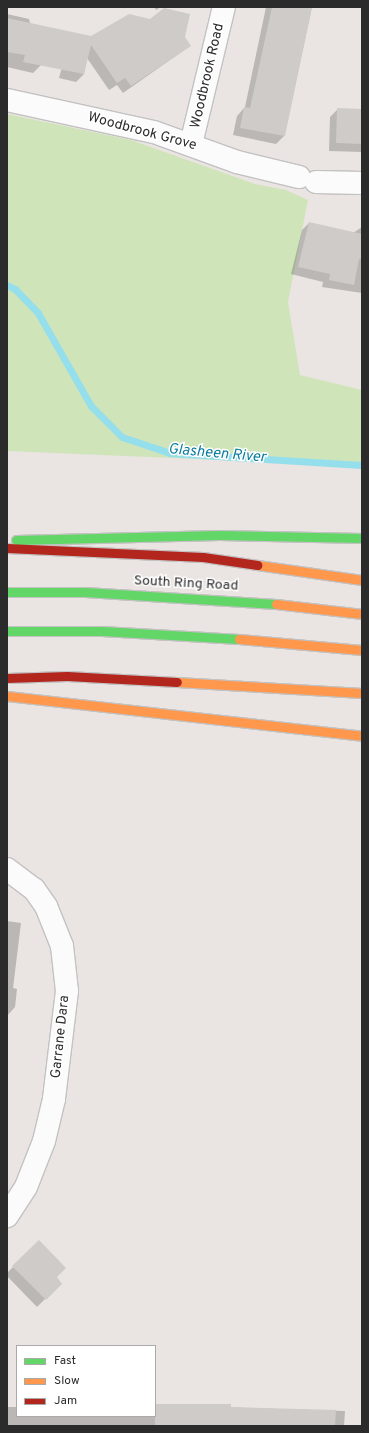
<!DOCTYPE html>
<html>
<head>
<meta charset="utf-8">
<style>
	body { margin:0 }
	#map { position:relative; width:369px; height:1433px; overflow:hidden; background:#eae5e2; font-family:Overpass,sans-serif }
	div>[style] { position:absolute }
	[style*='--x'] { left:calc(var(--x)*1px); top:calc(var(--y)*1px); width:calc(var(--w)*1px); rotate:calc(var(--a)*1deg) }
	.green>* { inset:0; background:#d0e4ba }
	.shadow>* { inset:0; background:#0003 }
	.stream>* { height:7px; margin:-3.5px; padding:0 3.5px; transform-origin:3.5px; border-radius:3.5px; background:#95dfec }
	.building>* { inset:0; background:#cfcbc8 }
	.roads { filter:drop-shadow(1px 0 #c3c2c2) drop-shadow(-1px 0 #c3c2c2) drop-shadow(0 1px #c3c2c2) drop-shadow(0 -1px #c3c2c2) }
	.street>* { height:22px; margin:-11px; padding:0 11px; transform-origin:11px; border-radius:11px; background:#fcfbfb }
	.fast>* { height:9px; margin:-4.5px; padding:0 4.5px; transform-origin:4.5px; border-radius:4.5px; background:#63d668 }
	.slow>* { height:9px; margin:-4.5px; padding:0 4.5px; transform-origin:4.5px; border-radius:4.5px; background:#ff974d }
	.jam>* { height:9px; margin:-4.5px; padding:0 4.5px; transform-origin:4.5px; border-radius:4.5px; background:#b3261e }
	span { translate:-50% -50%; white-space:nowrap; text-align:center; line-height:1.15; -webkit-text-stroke:3px #fff; paint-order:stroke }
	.street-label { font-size:14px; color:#2b2b2b }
	.water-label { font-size:15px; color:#0c7c9e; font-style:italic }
	.frame { position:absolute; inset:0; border:8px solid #2b2b2b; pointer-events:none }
	.legend { position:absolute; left:16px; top:1345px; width:140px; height:72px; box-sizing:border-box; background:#fff; border:1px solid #aaa; margin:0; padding:5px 7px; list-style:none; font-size:12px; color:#2b2b2b }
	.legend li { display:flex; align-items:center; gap:8px; height:20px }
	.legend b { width:20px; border:1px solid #aaa }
</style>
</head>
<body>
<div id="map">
	<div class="green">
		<div style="clip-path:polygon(7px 114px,131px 140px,255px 184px,286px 190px,308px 200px,288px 302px,300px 375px,362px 390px,362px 466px,7px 451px)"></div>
	</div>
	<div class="shadow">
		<div style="clip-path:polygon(154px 7px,161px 7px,156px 10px)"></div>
		<div style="clip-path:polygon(266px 7px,312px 7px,284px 136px,276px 144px,233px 135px,237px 116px,245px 107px)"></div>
		<div style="clip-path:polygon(7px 14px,29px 19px,41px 65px,33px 73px,7px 67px)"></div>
		<div style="clip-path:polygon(129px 15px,184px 37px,190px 46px,123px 93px,117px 85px,109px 90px,87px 58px,84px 74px,76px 82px,59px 78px,65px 56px)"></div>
		<div style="clip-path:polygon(338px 109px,362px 110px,362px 152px,329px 151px,330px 117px)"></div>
		<div style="clip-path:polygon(309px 223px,353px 233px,362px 227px,362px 293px,322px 287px,323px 282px,291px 274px,302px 230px)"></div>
		<div style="clip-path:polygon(7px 921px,21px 923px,13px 988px,17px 989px,15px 1007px,7px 1016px)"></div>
		<div style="clip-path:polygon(39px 1241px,55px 1277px,61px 1283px,37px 1307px,7px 1276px,7px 1273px)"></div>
		<div style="clip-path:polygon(155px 1405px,345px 1411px,344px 1426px,7px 1426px,7px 1407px,17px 1407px,17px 1416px,155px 1416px)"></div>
	</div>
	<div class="stream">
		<div style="--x:7;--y:285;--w:9;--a:27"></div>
		<div style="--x:15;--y:289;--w:33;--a:46"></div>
		<div style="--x:38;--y:313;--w:107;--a:60.3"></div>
		<div style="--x:91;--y:406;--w:44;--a:45"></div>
		<div style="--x:122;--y:437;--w:51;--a:18.4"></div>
		<div style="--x:170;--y:453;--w:192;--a:3.6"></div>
	</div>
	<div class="building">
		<div style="clip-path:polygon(272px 7px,312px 7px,285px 136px,240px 128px,244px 107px,250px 108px)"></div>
		<div style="clip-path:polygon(164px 8px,190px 14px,185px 37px,191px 46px,131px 86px,125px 78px,117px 83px,91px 45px,84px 74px,23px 62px,25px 55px,7px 52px,7px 18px,91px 36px,129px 14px,150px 19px)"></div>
		<div style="clip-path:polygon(337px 108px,362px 109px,362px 144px,336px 143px)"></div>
		<div style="clip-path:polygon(309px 222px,362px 234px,362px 259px,359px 259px,354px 285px,329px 280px,330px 274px,298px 267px)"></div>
		<div style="clip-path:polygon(39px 1240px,66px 1268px,57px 1277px,62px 1284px,46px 1300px,12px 1266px)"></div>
		<div style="clip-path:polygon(155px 1404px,231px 1404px,231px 1407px,336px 1410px,335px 1426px,155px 1426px)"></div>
	</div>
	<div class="roads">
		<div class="street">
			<div style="--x:7;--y:100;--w:150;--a:12.3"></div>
			<div style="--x:154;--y:132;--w:88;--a:19.9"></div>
			<div style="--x:237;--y:162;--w:64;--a:13.6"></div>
			<div style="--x:191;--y:144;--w:141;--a:-76.5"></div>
			<div style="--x:316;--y:182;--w:46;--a:1.2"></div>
			<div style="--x:7;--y:869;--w:34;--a:37"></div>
			<div style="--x:34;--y:889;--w:21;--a:55"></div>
			<div style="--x:46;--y:906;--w:43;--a:68.2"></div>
			<div style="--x:62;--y:946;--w:45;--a:83.7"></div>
			<div style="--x:67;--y:991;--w:109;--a:96.9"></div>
			<div style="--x:54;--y:1099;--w:43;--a:103.4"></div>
			<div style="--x:44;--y:1141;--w:49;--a:111.4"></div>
			<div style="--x:26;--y:1187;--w:35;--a:123"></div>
		</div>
		<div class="fast">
			<div style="--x:16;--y:540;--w:203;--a:-1.4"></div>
			<div style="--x:219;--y:535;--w:143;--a:1.2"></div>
			<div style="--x:7;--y:592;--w:78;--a:0"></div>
			<div style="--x:85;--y:592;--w:191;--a:3.6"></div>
			<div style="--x:7;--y:631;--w:95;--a:0"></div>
			<div style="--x:102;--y:631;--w:137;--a:3.3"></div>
		</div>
		<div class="slow">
			<div style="--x:257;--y:565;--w:106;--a:8.1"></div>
			<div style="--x:276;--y:604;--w:87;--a:6.6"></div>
			<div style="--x:239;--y:639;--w:123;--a:5.1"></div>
			<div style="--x:177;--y:682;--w:185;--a:3.4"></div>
			<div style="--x:7;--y:696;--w:357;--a:6.4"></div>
		</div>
		<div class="jam">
			<div style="--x:7;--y:548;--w:196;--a:2.6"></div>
			<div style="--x:203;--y:557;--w:55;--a:8.4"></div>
			<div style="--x:7;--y:678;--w:60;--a:-1.9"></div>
			<div style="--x:67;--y:676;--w:110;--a:3.1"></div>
		</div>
	</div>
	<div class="street-label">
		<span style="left:208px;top:76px;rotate:-77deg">Woodbrook Road</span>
		<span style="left:142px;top:132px;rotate:15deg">Woodbrook Grove</span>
		<span style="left:186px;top:584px;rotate:3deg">South Ring Road</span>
		<span style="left:61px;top:1037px;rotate:-84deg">Garrane Dara</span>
	</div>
	<div class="water-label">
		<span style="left:217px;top:454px;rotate:5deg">Glasheen River</span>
	</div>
	<div class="frame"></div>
	<ul class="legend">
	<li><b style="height:5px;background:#63d668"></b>Fast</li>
	<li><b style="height:5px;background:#ff974d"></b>Slow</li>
	<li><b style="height:5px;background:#b3261e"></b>Jam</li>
	</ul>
</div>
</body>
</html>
